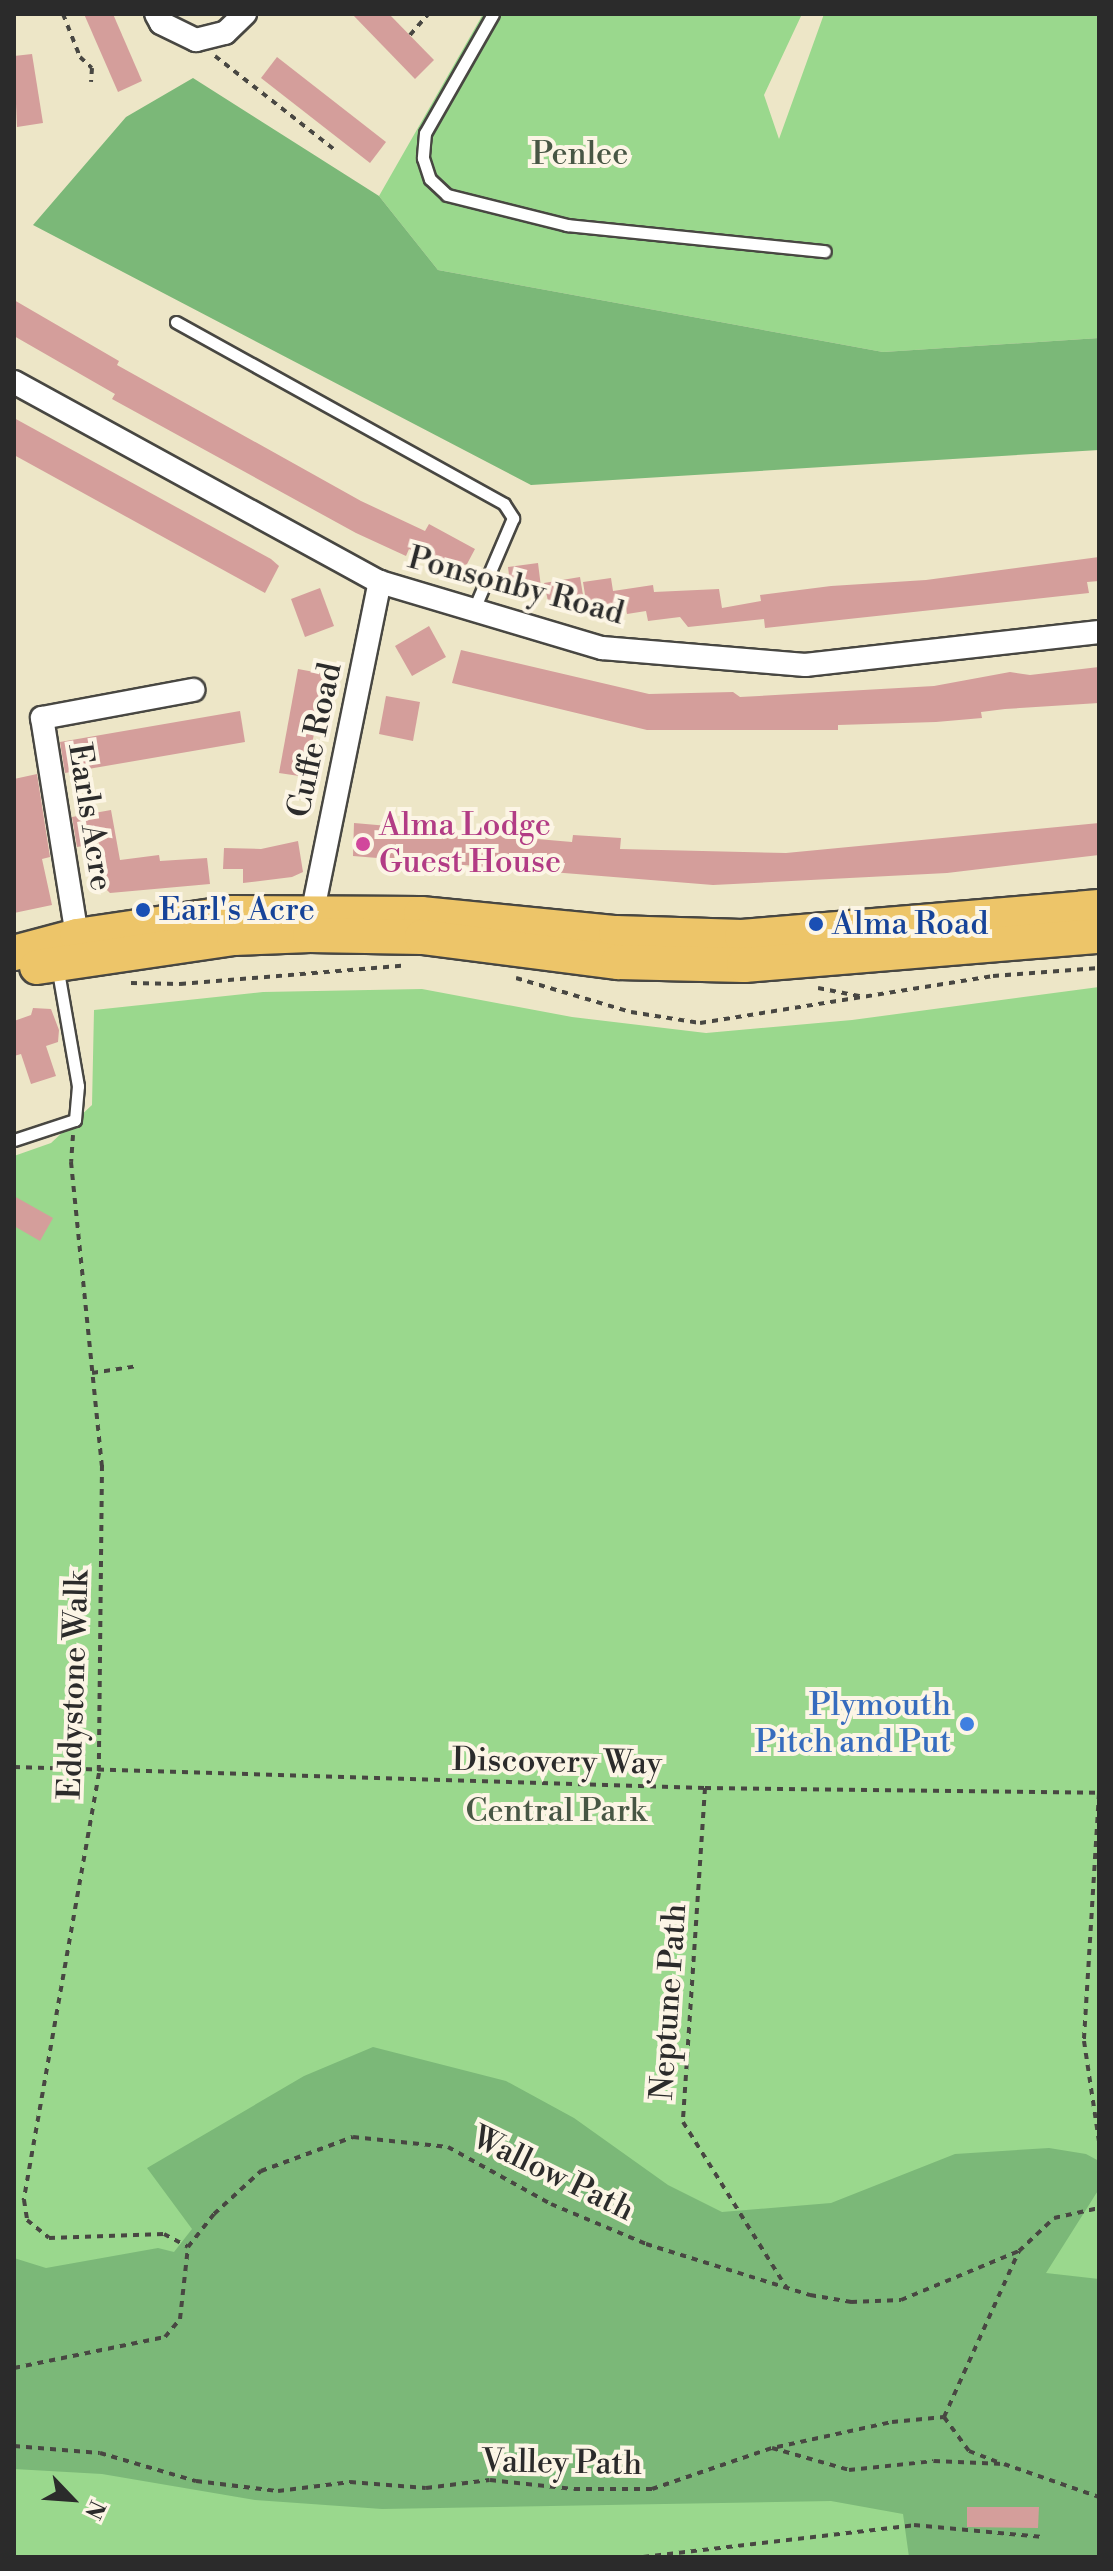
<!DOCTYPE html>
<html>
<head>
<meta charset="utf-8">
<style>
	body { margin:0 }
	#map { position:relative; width:1113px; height:2571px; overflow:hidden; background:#ede6c7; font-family:"Libre Bodoni",serif }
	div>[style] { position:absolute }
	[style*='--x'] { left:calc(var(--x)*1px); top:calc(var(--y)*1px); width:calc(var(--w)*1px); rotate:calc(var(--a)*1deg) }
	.green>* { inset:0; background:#9ad88d }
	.forest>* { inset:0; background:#7bb878 }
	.building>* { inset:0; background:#d49e9b }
	.path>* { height:4px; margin-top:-2px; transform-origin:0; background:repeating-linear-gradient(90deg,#484742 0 6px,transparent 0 12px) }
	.roads { filter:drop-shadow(2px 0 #484742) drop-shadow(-2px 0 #484742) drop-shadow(0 2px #484742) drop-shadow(0 -2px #484742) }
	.service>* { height:11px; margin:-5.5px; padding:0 5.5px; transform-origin:5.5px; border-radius:5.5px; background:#fff }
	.minor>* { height:22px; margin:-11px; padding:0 11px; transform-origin:11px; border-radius:11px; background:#fff }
	.primary>* { height:34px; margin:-17px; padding:0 17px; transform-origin:17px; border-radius:17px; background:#edc569 }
	.dots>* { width:22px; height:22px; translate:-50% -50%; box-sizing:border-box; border:4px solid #fcf5e5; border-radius:50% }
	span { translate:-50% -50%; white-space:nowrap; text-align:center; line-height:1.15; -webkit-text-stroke:8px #fcf5e5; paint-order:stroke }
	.park-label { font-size:32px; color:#475644 }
	.street-label { font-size:32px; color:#2b2b2b }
	.hotel-label { font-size:32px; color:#b23c85 }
	.left { translate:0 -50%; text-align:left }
	.transit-label { font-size:32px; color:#164399 }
	.shop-label { font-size:32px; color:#366cbe }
	.right { translate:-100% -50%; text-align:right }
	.frame { position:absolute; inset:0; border:16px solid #2b2b2b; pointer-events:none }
	.north { position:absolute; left:32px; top:2459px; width:80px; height:80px; -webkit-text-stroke:6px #fcf5e5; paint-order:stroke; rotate:115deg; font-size:22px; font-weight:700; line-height:32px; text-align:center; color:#2b2b2b }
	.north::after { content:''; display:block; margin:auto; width:28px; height:36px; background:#2b2b2b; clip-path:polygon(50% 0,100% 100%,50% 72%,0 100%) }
</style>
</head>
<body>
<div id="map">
	<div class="green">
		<div style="clip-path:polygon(483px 14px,802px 14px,764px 95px,779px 139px,824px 14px,1099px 14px,1099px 338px,883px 352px,438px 270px,379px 196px)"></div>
		<div style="clip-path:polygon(1099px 987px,1099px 2557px,14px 2557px,14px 1156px,51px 1143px,92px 1105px,94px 1010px,263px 992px,422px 989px,572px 1017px,706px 1033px,852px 1020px)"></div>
	</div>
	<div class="forest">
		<div style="clip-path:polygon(193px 78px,379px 196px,438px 270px,883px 352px,1099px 338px,1099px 450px,531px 485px,33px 225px,126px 117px)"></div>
		<div style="clip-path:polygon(373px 2047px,506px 2081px,574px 2118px,668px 2185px,722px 2212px,831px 2203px,955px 2154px,1049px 2148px,1086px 2154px,1099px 2161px,1099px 2189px,1046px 2273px,1099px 2279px,1099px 2557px,909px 2557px,903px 2514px,831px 2501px,382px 2509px,255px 2500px,102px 2474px,14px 2469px,14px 2258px,46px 2268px,158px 2248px,174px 2252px,192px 2229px,147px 2168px,304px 2076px)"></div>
	</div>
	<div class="building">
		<div style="clip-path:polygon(84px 14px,113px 14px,142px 81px,118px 92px)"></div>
		<div style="clip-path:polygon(352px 14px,389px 14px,434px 60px,415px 79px)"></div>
		<div style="clip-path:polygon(32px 54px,43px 123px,17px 127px,14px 56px)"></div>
		<div style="clip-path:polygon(277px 57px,386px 142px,370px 163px,261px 78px)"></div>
		<div style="clip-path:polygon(14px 300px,119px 361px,117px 365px,361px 501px,425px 531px,429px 524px,475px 549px,467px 564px,460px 567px,440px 558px,437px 564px,409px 549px,406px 556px,356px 533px,112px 399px,115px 394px,14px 336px)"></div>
		<div style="clip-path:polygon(14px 418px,271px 559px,279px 566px,265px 593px,14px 455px)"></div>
		<div style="clip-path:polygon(1099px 557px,1099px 581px,1087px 582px,1089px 593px,765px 628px,764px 619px,688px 627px,680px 617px,648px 621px,646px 611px,627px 614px,626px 608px,588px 614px,583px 582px,611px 578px,613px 591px,653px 585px,654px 592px,719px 589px,722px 608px,761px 601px,760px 595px,831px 586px,926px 580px)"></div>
		<div style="clip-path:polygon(538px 563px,541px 587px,511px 591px,508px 567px)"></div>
		<div style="clip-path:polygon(580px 577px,583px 595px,548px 601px,544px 583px)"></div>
		<div style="clip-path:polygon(320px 588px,334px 626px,305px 637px,291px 599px)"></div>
		<div style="clip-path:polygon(429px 626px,446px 657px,412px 676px,395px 646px)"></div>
		<div style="clip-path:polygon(461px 650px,649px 694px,733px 692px,740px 697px,934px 686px,1010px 672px,1030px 675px,1099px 667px,1099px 703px,1005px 709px,981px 712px,982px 718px,936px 722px,838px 725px,838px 730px,647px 730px,452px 683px)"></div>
		<div style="clip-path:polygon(298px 669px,325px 674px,306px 777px,279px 773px)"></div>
		<div style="clip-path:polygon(386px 696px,420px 702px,413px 741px,379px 734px)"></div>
		<div style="clip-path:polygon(240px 711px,245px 742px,65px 773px,60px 742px)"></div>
		<div style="clip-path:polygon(37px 774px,50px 857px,42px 859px,52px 905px,14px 913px,14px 779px)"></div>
		<div style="clip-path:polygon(111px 810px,120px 860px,159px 855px,160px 861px,207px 858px,210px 884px,110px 893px,105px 888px,99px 843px,77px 847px,72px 817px)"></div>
		<div style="clip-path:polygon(354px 823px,572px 842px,573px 835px,621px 838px,620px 849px,786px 853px,1099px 823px,1099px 855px,947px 873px,713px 885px,353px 856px)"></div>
		<div style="clip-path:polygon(298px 841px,303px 872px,292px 877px,243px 883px,243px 869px,223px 869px,224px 848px,261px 849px)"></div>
		<div style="clip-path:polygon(33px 1008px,51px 1009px,59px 1030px,58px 1042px,46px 1046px,56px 1076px,31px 1084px,21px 1054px,14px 1056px,14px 1021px,31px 1015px)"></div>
		<div style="clip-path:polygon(14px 1196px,53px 1218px,40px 1241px,14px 1226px)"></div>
		<div style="clip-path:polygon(967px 2507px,1039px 2507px,1038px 2528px,967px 2527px)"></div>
	</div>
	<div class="path">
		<div style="--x:63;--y:14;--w:46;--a:68.4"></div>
		<div style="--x:80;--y:57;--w:16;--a:43"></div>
		<div style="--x:92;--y:68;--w:14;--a:94"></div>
		<div style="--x:410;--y:35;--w:28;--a:-49"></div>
		<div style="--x:215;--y:56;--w:154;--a:38.1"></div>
		<div style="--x:516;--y:978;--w:120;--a:16.5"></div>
		<div style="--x:631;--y:1012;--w:70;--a:9.1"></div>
		<div style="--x:700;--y:1023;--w:297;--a:-9.1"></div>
		<div style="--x:993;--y:976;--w:106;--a:-4.3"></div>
		<div style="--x:131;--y:983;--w:49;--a:1.2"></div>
		<div style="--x:180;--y:984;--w:222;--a:-4.7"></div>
		<div style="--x:818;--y:988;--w:47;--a:11.1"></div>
		<div style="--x:73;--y:1135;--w:27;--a:94"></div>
		<div style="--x:71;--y:1162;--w:305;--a:84.2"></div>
		<div style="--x:102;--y:1465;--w:308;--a:90.6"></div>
		<div style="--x:99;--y:1773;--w:434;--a:100"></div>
		<div style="--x:24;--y:2200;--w:20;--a:81"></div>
		<div style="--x:27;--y:2220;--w:28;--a:39"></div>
		<div style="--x:49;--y:2238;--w:115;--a:-2"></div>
		<div style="--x:164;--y:2234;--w:27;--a:28"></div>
		<div style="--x:92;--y:1373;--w:47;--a:-8.7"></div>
		<div style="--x:14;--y:1767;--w:691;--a:1.74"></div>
		<div style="--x:705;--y:1788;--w:394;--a:0.7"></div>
		<div style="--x:1099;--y:1793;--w:248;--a:93.5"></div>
		<div style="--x:1084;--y:2041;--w:101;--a:81.5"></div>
		<div style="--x:705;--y:1788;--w:335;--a:93.8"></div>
		<div style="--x:683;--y:2122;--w:195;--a:58"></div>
		<div style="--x:188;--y:2247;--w:42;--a:-51.8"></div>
		<div style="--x:214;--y:2214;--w:64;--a:-42.5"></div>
		<div style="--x:261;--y:2171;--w:98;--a:-20.3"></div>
		<div style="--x:353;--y:2137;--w:96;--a:6"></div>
		<div style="--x:448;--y:2147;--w:118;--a:29"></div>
		<div style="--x:551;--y:2204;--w:103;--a:22.8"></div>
		<div style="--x:646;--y:2244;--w:172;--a:17.3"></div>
		<div style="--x:810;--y:2295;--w:42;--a:9.7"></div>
		<div style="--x:851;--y:2302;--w:50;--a:-2.3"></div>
		<div style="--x:901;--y:2300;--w:128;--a:-22.6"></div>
		<div style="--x:14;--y:2368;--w:154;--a:-11.6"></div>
		<div style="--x:165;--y:2337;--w:23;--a:-50"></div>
		<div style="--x:180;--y:2319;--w:72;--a:-83.7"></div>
		<div style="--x:944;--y:2417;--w:182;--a:-65.7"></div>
		<div style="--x:1019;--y:2251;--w:48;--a:-43.3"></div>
		<div style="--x:1054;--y:2218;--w:46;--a:-12.5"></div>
		<div style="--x:14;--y:2446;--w:86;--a:4.7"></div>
		<div style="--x:100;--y:2453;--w:100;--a:16.3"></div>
		<div style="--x:196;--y:2481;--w:83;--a:7"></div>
		<div style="--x:278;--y:2491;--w:73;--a:-7.1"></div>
		<div style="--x:350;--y:2482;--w:76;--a:4.5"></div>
		<div style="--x:426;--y:2488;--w:64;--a:-7.1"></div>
		<div style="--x:490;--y:2480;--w:84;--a:6.1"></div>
		<div style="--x:574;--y:2489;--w:78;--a:0"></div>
		<div style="--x:652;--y:2489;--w:127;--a:-18.9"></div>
		<div style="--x:772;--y:2448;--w:80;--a:15.9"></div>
		<div style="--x:849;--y:2470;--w:85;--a:-6"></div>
		<div style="--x:934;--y:2461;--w:70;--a:2.5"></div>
		<div style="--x:1004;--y:2464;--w:101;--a:19.2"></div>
		<div style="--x:777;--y:2447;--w:118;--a:-12.3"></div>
		<div style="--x:892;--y:2422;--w:52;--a:-5.5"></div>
		<div style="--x:944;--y:2417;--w:42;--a:53.7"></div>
		<div style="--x:969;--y:2451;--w:31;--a:21"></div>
		<div style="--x:643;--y:2557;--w:273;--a:-6.7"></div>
		<div style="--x:914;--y:2525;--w:130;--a:5.3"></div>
	</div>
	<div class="roads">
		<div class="service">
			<div style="--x:493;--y:14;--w:137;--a:119.7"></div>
			<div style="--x:425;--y:133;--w:25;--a:95"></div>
			<div style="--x:423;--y:158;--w:22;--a:72"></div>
			<div style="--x:430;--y:179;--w:23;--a:43"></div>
			<div style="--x:447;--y:195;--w:124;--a:14"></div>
			<div style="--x:567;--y:225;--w:259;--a:5.8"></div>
			<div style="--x:176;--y:322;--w:375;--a:29"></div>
			<div style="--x:504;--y:504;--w:17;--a:57"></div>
			<div style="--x:513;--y:518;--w:99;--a:113.2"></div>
			<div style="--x:14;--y:1140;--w:64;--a:-18.2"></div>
			<div style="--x:75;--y:1120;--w:34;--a:-85"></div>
			<div style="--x:78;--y:1086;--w:122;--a:-99.9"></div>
		</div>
		<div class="minor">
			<div style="--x:156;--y:14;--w:10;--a:61"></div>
			<div style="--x:161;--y:23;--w:39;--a:26"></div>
			<div style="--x:196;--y:40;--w:30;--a:-14"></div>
			<div style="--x:225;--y:33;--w:28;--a:-44"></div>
			<div style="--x:14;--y:382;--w:417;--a:28.7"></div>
			<div style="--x:380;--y:582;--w:232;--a:16.6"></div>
			<div style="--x:602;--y:648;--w:204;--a:4.8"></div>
			<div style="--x:805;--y:665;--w:296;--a:-6.4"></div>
			<div style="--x:313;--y:910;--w:335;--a:-78.5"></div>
			<div style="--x:77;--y:936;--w:221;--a:-99.1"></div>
			<div style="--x:42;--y:718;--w:154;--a:-10.5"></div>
		</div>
		<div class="primary">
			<div style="--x:14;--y:953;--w:65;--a:-15.1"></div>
			<div style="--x:77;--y:936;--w:157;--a:-8.4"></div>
			<div style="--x:232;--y:913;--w:189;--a:0.3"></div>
			<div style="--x:421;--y:914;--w:196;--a:5.6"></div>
			<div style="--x:616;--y:933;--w:126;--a:1.8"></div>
			<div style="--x:742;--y:937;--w:358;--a:-4.8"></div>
			<div style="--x:37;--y:967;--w:199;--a:-8.4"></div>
			<div style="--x:234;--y:938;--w:76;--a:-2.3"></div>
			<div style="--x:310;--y:935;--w:112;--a:1"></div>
			<div style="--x:422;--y:937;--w:198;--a:7.3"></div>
			<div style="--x:618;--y:962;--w:126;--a:1.4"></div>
			<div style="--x:744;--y:965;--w:356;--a:-4.7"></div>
		</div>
	</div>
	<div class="dots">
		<div style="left:363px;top:844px;background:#d1479c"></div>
		<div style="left:143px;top:910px;background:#1a4fb4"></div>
		<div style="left:816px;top:924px;background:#1a4fb4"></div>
		<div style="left:967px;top:1724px;background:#3f7fe0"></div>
	</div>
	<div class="park-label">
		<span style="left:580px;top:154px">Penlee</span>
		<span style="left:556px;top:1811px">Central Park</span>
	</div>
	<div class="street-label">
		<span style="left:516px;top:586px;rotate:15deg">Ponsonby Road</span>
		<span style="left:315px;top:740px;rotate:-78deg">Cuffe Road</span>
		<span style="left:90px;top:817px;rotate:81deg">Earls Acre</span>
		<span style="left:74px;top:1685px;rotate:-88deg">Eddystone Walk</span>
		<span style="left:557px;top:1762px;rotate:1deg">Discovery Way</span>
		<span style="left:669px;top:2002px;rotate:-86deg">Neptune Path</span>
		<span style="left:553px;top:2174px;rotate:26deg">Wallow Path</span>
		<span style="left:562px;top:2463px;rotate:1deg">Valley Path</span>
	</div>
	<div class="hotel-label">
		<span class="left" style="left:379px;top:844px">Alma Lodge<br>Guest House</span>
	</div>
	<div class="transit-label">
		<span class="left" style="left:159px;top:910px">Earl's Acre</span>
		<span class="left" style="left:832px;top:924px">Alma Road</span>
	</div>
	<div class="shop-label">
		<span class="right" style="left:951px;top:1724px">Plymouth<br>Pitch and Put</span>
	</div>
	<div class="frame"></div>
	<div class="north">N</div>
</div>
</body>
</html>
